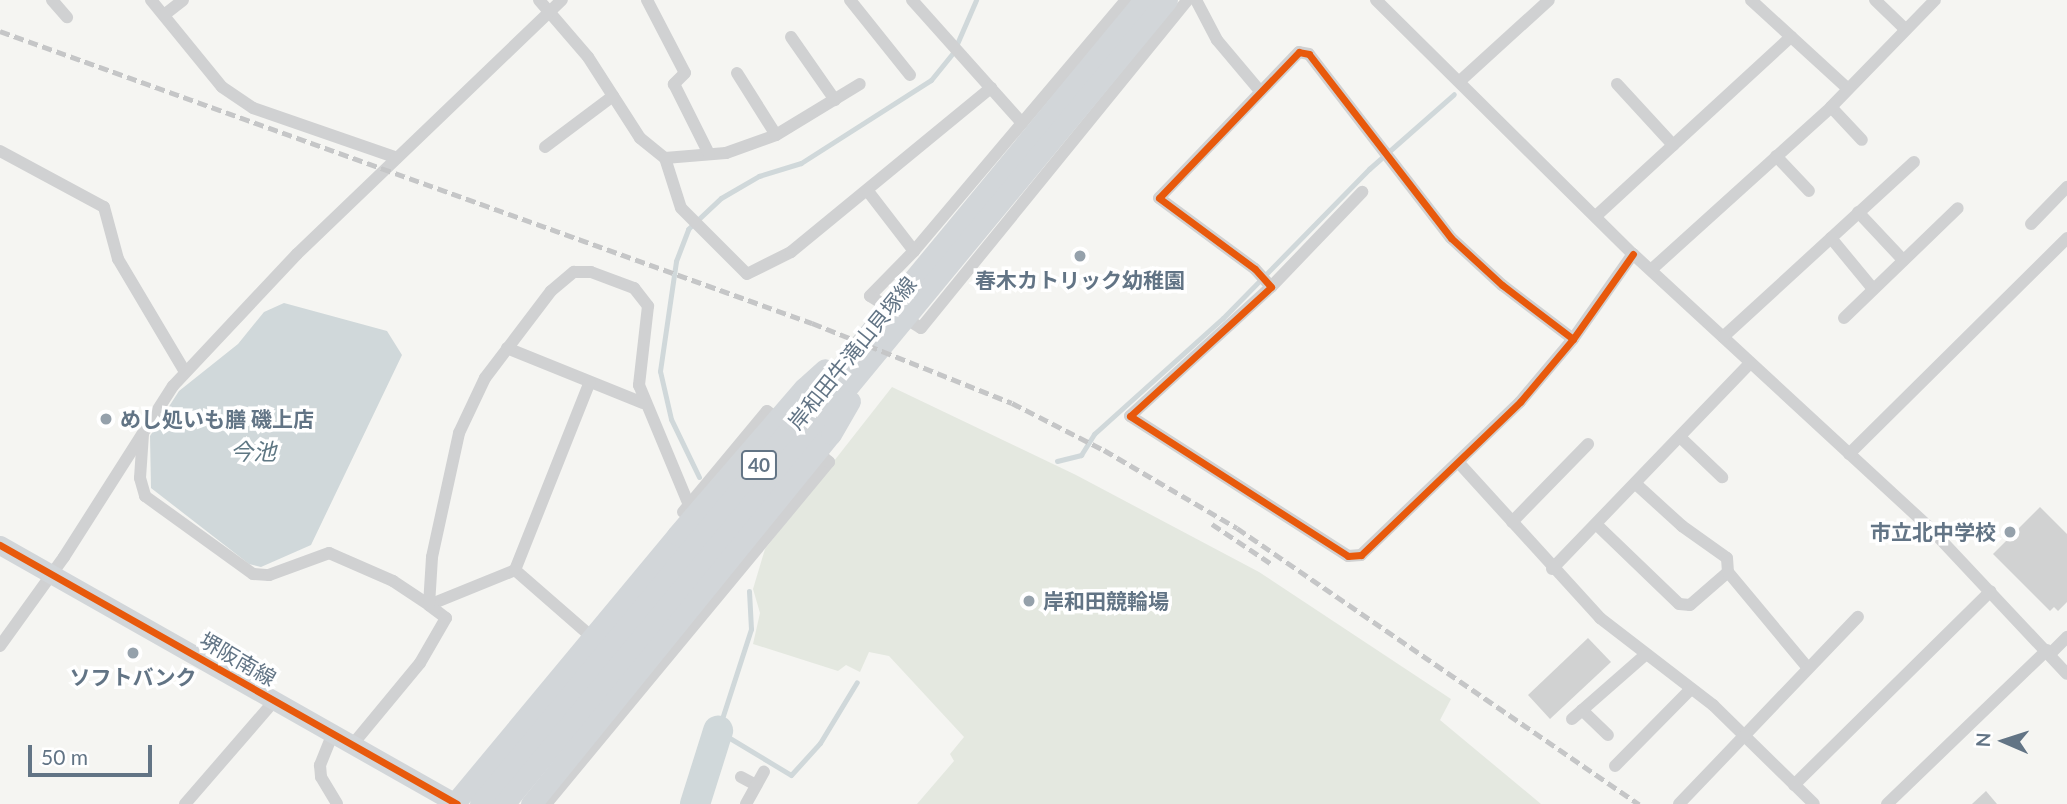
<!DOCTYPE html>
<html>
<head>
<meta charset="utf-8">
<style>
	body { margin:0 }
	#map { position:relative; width:2067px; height:804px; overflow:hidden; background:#f5f5f2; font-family:Lato,"Noto Sans JP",sans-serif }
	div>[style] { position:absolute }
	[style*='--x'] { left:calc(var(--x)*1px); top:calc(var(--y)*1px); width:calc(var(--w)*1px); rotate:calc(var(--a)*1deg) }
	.green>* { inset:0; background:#e4e8e0 }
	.water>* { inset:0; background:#d0d8da }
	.stream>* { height:5px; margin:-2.5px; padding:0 2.5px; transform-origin:2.5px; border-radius:2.5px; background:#d0d8da }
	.river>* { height:30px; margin:-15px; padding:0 15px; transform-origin:15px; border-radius:15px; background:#d0d8da }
	.building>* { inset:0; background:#d1d2d2 }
	.street>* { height:12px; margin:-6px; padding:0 6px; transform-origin:6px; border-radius:6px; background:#d0d1d2 }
	.secondary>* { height:19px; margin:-9.5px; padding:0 9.5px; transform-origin:9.5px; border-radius:9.5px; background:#d2d6d9 }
	.primary>* { height:21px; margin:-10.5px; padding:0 10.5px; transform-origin:10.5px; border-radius:10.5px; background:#d2d6d9 }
	.rail>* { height:5px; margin-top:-2.5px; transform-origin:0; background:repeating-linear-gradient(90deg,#c5c6c7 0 10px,transparent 0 15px) }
	.cycleway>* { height:7px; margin:-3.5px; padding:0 3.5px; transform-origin:3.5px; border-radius:3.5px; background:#e8590c }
	.dots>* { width:19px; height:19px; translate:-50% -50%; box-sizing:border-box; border:4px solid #fff; border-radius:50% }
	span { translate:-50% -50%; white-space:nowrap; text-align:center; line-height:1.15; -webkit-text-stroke:7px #fff; paint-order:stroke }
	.shield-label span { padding:2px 5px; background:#fff; border:2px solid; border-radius:5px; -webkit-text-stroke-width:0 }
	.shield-label { font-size:19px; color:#627485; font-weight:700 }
	.poi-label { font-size:21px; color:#627485; font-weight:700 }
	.left { translate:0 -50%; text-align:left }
	.right { translate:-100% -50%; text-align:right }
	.street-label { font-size:21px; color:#627485 }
	.water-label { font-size:23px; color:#5e7783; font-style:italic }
	.north { position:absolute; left:1969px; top:706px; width:70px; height:70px; -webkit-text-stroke:5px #fff; paint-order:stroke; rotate:273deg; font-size:19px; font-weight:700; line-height:28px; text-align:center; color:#627485 }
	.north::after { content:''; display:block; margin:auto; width:24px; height:32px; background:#627485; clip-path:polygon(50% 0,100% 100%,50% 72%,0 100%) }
	.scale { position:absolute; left:28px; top:745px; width:124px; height:32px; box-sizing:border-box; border:4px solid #627485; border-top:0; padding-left:9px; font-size:21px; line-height:24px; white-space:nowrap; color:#627485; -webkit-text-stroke:5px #fff; paint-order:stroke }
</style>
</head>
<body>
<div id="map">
	<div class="green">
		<div style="clip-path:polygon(892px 387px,1076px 475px,1259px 572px,1451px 699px,1440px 720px,1541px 804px,917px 804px,954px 761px,950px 754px,964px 737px,889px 656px,869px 652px,860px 672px,846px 665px,838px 671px,753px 644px,760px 613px,753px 589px,765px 549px)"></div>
	</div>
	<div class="water">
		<div style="clip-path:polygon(284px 303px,387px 331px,402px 355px,311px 545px,261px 567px,249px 564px,151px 488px,150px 436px,179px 391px,238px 344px,264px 312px)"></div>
	</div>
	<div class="stream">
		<div style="--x:1057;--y:461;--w:25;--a:-14"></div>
		<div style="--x:1081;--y:455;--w:25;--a:-58"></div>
		<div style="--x:1094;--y:434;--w:173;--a:-42"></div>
		<div style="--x:1223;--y:318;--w:209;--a:-45.6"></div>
		<div style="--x:1369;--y:169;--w:113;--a:-41.4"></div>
		<div style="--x:699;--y:477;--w:64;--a:-115.8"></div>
		<div style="--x:671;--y:419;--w:49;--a:-102.9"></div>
		<div style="--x:660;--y:371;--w:111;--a:-81.7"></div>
		<div style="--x:676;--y:261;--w:34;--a:-69"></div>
		<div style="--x:688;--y:229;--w:45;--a:-43.2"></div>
		<div style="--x:721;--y:198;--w:44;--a:-30.1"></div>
		<div style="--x:759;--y:176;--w:44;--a:-17.2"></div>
		<div style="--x:801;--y:163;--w:154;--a:-32.6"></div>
		<div style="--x:931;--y:80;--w:35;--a:-51"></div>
		<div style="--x:953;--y:53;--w:58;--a:-66.5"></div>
		<div style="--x:749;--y:591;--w:38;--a:87"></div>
		<div style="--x:751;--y:629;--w:107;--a:107.9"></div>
		<div style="--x:718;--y:731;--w:85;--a:31.1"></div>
		<div style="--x:791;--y:775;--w:43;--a:-47.8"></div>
		<div style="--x:820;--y:743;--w:71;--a:-58.8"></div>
	</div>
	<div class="river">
		<div style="--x:695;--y:804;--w:77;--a:-72.5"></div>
	</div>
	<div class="building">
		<div style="clip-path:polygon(2040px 507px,2067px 534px,2067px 602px,2058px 611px,2054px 607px,2050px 611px,1993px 554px)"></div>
		<div style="clip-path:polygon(1588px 638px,1611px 662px,1550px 719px,1528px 695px)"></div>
		<div style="clip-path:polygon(1986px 791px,1997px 804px,1972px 804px)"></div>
	</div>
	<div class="street">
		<div style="--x:52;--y:0;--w:23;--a:49"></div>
		<div style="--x:151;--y:0;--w:112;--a:50.8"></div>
		<div style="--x:222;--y:87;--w:37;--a:34"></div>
		<div style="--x:253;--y:108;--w:152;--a:19.1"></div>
		<div style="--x:539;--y:0;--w:75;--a:49.3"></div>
		<div style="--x:588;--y:57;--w:96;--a:57.3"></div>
		<div style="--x:640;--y:138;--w:32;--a:39"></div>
		<div style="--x:665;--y:158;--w:61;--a:-4.7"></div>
		<div style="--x:726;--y:153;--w:53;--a:-19.8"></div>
		<div style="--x:776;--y:135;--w:98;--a:-31.3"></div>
		<div style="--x:647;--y:0;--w:82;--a:62.5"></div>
		<div style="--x:685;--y:73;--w:16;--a:135"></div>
		<div style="--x:674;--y:84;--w:78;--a:63.4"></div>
		<div style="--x:850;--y:0;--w:96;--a:51.3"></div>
		<div style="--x:912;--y:0;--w:165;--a:48.2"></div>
		<div style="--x:1126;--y:0;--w:329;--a:130.2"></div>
		<div style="--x:914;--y:251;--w:63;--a:134.4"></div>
		<div style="--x:870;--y:296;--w:60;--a:32.1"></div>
		<div style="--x:921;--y:328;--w:423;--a:-50.9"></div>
		<div style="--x:1196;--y:0;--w:45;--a:62.3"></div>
		<div style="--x:1217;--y:40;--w:67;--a:49.9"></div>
		<div style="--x:1376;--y:0;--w:361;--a:44.7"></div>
		<div style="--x:1633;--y:254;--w:400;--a:42.7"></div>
		<div style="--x:1927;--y:525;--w:204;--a:46.8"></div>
		<div style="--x:1751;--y:0;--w:129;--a:42.5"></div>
		<div style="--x:1875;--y:0;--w:42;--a:44"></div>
		<div style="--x:164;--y:15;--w:24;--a:-38"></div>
		<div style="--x:791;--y:37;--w:77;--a:55.1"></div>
		<div style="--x:737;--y:73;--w:73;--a:57.8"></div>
		<div style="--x:1460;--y:81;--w:120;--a:-42.3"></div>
		<div style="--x:1617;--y:84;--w:83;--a:47.4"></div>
		<div style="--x:1831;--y:107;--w:45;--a:46.8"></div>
		<div style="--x:545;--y:147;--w:85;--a:-36.9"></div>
		<div style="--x:0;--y:151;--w:118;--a:28.3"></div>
		<div style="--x:104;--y:207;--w:54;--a:74.9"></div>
		<div style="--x:118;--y:259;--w:131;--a:59.3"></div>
		<div style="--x:1776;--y:156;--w:48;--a:46.7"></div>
		<div style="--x:665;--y:158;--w:52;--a:72.3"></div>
		<div style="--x:681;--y:208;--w:93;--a:45"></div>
		<div style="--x:747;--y:274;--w:49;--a:-26.6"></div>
		<div style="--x:791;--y:252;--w:259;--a:-39.4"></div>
		<div style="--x:867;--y:190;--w:77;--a:52.4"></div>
		<div style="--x:1858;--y:212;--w:66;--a:46.8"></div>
		<div style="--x:1596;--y:216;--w:265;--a:-42.6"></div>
		<div style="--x:2031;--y:224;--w:52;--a:-45.8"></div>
		<div style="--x:1831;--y:238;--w:66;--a:50.5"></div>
		<div style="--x:1652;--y:269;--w:241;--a:-42.1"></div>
		<div style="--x:1831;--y:107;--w:149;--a:-45.8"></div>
		<div style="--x:1271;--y:287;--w:132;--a:-46.2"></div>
		<div style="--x:1844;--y:318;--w:158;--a:-44"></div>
		<div style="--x:1723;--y:337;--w:259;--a:-42.5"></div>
		<div style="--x:1573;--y:339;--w:89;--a:-142.7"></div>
		<div style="--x:1502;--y:285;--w:69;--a:-137.3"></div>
		<div style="--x:1451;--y:238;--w:232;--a:-127.7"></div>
		<div style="--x:1309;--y:54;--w:10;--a:-169"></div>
		<div style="--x:1299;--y:52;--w:202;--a:133.8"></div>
		<div style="--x:1159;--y:198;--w:119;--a:36.5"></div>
		<div style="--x:1255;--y:269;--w:24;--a:48"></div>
		<div style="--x:1271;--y:287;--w:191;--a:137.5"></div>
		<div style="--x:1130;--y:416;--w:259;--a:32.7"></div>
		<div style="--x:1348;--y:556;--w:13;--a:-4"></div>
		<div style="--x:1361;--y:555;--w:221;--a:-43.9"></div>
		<div style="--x:1520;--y:402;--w:82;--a:-49.9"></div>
		<div style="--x:1573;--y:339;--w:104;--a:-54.8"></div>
		<div style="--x:507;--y:348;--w:147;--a:22"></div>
		<div style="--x:143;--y:434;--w:44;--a:93.9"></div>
		<div style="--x:140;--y:478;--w:19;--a:74"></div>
		<div style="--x:145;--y:496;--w:133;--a:35.8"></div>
		<div style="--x:253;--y:574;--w:16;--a:4"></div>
		<div style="--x:269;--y:575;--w:64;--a:-20.1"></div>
		<div style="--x:329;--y:553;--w:70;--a:23.6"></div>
		<div style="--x:393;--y:581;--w:43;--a:33.7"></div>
		<div style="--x:429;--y:605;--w:93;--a:-22.1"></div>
		<div style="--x:515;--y:570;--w:93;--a:41.1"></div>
		<div style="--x:1681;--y:438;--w:57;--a:43.6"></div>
		<div style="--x:1849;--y:454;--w:307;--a:-44.7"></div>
		<div style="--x:1459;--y:463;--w:210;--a:47.7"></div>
		<div style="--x:1600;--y:618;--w:143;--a:37.6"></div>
		<div style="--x:1713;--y:705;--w:141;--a:44.4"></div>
		<div style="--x:1637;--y:485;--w:61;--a:42.3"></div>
		<div style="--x:1682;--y:526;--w:55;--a:35.4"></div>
		<div style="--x:1727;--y:558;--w:14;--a:86"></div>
		<div style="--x:683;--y:512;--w:131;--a:-50.3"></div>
		<div style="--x:767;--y:411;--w:18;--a:38"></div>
		<div style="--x:1512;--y:522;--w:109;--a:-45.7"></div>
		<div style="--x:1598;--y:526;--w:112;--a:43.9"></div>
		<div style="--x:1679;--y:604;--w:11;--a:5"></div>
		<div style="--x:1690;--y:605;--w:50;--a:-41"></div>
		<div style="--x:1728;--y:572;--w:125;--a:50.2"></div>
		<div style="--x:1552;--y:569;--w:286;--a:-46.1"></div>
		<div style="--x:515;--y:570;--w:202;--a:-68.3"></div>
		<div style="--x:0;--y:646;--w:110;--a:-54.3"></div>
		<div style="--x:64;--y:557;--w:203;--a:-57.5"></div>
		<div style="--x:173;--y:386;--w:181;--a:-46.8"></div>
		<div style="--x:297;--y:254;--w:367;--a:-43.8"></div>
		<div style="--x:2051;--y:653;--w:23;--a:-45"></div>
		<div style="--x:1582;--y:710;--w:36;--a:44"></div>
		<div style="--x:1572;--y:719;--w:96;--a:-41.2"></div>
		<div style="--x:333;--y:733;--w:35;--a:112"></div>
		<div style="--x:320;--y:765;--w:12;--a:85"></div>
		<div style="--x:321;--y:777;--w:31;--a:59"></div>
		<div style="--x:353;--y:744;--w:105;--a:-50.4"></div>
		<div style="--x:420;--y:663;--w:52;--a:-60"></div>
		<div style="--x:446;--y:618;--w:21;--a:-143"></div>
		<div style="--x:429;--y:605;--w:48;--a:-86.4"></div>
		<div style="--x:432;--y:557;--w:127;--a:-77.7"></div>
		<div style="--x:459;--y:433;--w:61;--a:-64.7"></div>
		<div style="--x:485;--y:378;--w:109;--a:-52.8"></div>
		<div style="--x:551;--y:291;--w:30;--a:-40"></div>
		<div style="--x:574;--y:272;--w:17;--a:0"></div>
		<div style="--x:591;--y:272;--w:46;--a:20.4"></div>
		<div style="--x:634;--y:288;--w:23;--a:52"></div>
		<div style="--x:648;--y:306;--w:80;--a:96.5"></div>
		<div style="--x:639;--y:385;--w:130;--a:67.4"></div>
		<div style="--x:1615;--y:766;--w:107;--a:-45.4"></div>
		<div style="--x:741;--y:777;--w:17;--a:28"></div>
		<div style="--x:1794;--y:785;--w:276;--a:-44.6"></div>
		<div style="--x:185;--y:804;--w:138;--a:-49.1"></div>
		<div style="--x:546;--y:804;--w:444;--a:-50.4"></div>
		<div style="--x:829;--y:462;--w:20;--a:-139"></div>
		<div style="--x:746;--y:804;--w:37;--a:-61"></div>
		<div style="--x:1679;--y:804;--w:259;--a:-46.3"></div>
		<div style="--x:1887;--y:804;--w:222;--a:-43.9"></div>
	</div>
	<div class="secondary">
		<div style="--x:0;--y:545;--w:525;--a:29.54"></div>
	</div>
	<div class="primary">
		<div style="--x:454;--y:804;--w:349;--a:-50.3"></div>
		<div style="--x:677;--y:535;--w:194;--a:-49.2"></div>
		<div style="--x:804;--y:388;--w:28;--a:-42"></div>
		<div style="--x:480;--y:804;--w:1043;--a:-50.45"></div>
		<div style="--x:504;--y:804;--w:1042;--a:-50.49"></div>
		<div style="--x:531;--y:804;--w:476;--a:-51"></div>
		<div style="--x:831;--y:434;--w:38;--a:-60"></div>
	</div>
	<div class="rail">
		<div style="--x:0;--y:31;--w:863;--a:19.78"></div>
		<div style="--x:812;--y:323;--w:215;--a:21.8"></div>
		<div style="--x:1012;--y:403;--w:103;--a:27.1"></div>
		<div style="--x:1104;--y:450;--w:154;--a:30.4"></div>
		<div style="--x:1237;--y:528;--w:488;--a:34.5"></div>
		<div style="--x:1212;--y:524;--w:73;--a:33.9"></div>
	</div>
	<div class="cycleway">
		<div style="--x:1573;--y:339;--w:89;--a:-142.7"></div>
		<div style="--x:1502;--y:285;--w:69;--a:-137.3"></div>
		<div style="--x:1451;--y:238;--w:232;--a:-127.7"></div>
		<div style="--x:1309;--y:54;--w:10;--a:-169"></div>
		<div style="--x:1299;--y:52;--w:202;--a:133.8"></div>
		<div style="--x:1159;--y:198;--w:119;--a:36.5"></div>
		<div style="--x:1255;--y:269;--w:24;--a:48"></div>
		<div style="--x:1271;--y:287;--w:191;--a:137.5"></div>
		<div style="--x:1130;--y:416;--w:259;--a:32.7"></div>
		<div style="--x:1348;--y:556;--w:13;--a:-4"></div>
		<div style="--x:1361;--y:555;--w:221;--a:-43.9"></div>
		<div style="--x:1520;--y:402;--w:82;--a:-49.9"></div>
		<div style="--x:1573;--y:339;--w:104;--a:-54.8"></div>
		<div style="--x:0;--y:545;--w:525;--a:29.54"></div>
	</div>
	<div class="dots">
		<div style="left:1080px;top:256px;background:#95a1ab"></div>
		<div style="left:106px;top:419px;background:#95a1ab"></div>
		<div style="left:2010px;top:532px;background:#95a1ab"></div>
		<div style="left:1029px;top:601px;background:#95a1ab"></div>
		<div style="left:133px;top:653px;background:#95a1ab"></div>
	</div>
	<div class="shield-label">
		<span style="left:759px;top:465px">40</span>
	</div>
	<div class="poi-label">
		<span style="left:1080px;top:280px">春木カトリック幼稚園</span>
		<span class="left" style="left:120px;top:419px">めし処いも膳 磯上店</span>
		<span class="right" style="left:1996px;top:532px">市立北中学校</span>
		<span class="left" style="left:1043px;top:601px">岸和田競輪場</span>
		<span style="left:133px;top:677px">ソフトバンク</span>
	</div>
	<div class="street-label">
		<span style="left:852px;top:353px;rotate:-51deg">岸和田牛滝山貝塚線</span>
		<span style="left:238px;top:659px;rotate:30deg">堺阪南線</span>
	</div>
	<div class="water-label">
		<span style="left:253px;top:451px">今池</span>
	</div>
	<div class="north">N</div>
	<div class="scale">50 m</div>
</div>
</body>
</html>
